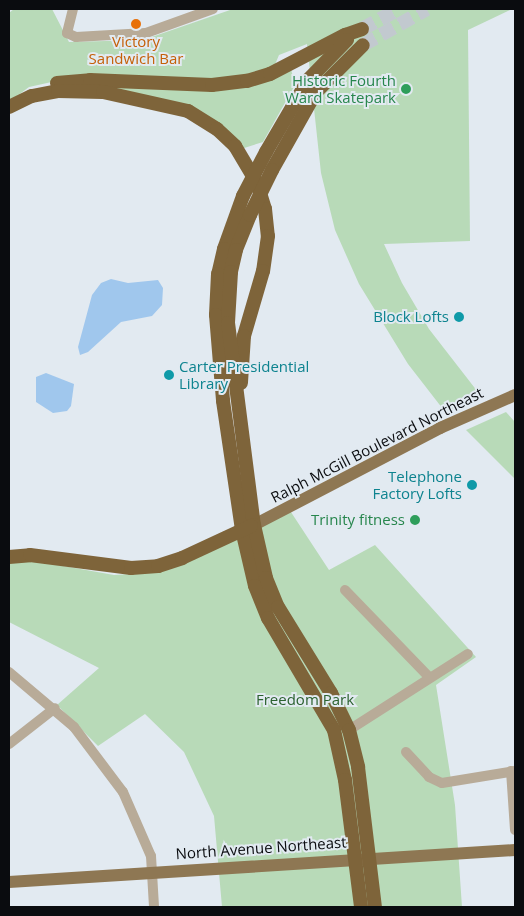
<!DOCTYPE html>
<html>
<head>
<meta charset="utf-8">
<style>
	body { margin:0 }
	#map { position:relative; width:524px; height:916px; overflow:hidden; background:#e2eaf1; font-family:"Open Sans",sans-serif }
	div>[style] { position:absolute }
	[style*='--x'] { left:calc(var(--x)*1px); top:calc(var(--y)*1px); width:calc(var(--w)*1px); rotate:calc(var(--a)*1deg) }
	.green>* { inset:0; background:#b8dab8 }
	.water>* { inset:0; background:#a0c7ed }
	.highway-tunnel>* { height:14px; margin-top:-7px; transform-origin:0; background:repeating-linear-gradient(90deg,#c2c9cf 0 14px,transparent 0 21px) }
	.minor>* { height:10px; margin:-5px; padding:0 5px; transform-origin:5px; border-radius:5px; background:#b8ab98 }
	.major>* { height:12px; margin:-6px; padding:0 6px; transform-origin:6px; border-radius:6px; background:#8e7753 }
	.highway>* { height:14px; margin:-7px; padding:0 7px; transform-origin:7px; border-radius:7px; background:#7e643a }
	.highway-bridge>* { height:14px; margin:-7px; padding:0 7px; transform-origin:7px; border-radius:7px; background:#7e643a }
	.dots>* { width:14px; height:14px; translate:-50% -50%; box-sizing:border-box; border:2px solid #e2eaf1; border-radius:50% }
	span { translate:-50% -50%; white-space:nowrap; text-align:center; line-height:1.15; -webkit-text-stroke:4px #e2eaf1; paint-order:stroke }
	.food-label { font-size:15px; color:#c56008 }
	.leisure-label { font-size:15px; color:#27864d }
	.right { translate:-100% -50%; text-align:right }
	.culture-label { font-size:15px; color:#0d838f }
	.left { translate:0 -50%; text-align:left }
	.street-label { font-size:15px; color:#0a0c0f }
	.park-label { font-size:15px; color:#2c6230 }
	.frame { position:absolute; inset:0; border:10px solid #0a0c0f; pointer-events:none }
</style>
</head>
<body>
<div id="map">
	<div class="green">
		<div style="clip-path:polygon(14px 9px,52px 9px,69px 42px,143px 40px,233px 9px,512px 9px,468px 30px,470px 241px,384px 244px,402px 283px,429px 329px,481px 396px,446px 413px,408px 364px,359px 284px,335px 230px,321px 173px,307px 44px,279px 55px,274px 67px,227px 81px,65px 79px,29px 87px,9px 102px,9px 13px)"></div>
		<div style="clip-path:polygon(291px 69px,295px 85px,263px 142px,241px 149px,206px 118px,51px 87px,162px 85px)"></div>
		<div style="clip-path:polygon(506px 412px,515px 422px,515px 479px,466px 430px)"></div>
		<div style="clip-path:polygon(285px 503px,329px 570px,375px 545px,476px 657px,436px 685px,455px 805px,462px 907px,222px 907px,214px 816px,184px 752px,145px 714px,98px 746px,57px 705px,99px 668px,9px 622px,9px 561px,41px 562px,114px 575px,149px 573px)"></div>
	</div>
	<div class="water">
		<div style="clip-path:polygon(111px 279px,128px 283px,158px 280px,163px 288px,162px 305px,152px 316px,121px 322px,88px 352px,80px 355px,78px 347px,92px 295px,101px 283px)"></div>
		<div style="clip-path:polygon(46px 373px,74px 384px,71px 406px,67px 411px,53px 413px,36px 402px,36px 377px)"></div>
	</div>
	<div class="highway-tunnel">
		<div style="--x:362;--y:29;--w:42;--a:-28.4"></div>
		<div style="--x:363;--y:45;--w:73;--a:-29.4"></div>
	</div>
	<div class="minor">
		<div style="--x:73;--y:9;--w:25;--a:104"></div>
		<div style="--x:67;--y:33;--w:10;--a:24"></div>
		<div style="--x:76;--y:37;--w:70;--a:-3.3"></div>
		<div style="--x:146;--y:33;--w:71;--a:-19.7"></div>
		<div style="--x:345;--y:590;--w:122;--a:46"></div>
		<div style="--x:9;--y:672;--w:85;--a:40.2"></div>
		<div style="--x:74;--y:727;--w:81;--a:53"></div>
		<div style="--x:123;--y:792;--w:70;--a:66.4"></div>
		<div style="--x:151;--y:856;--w:51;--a:86.6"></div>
		<div style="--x:349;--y:730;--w:141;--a:-32.6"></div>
		<div style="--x:9;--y:744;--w:58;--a:-38"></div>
		<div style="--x:406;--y:752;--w:34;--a:47"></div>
		<div style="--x:429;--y:777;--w:14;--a:25"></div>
		<div style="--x:442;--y:783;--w:74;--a:-9.3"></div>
		<div style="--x:511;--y:771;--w:59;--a:86.1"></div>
	</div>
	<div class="major">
		<div style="--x:254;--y:525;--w:210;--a:-27.5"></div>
		<div style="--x:440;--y:428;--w:82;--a:-23.7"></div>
		<div style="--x:9;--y:882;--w:507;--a:-3.62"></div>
	</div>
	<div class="highway">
		<div style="--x:57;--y:83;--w:33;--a:-5"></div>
		<div style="--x:90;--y:80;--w:122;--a:2.3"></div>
		<div style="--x:212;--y:85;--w:35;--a:-7"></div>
		<div style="--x:247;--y:81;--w:24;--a:-17"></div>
		<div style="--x:270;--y:74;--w:85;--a:-27.5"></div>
		<div style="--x:345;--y:35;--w:18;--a:-19"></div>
		<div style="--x:9;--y:107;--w:25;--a:-26"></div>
		<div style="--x:32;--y:96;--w:26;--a:-11"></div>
		<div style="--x:58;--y:91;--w:45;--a:1.3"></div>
		<div style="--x:103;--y:92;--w:87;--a:12.6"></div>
		<div style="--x:188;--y:111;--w:34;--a:32"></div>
		<div style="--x:217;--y:129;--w:25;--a:43"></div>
		<div style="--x:235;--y:146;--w:43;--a:59.3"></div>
		<div style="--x:257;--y:183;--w:27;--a:73"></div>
		<div style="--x:265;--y:209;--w:27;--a:84"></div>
		<div style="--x:268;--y:236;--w:35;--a:98"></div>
		<div style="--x:263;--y:271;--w:68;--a:106.3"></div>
		<div style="--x:244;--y:336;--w:47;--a:93.7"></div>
		<div style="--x:266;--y:152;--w:83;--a:-59.7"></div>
		<div style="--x:308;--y:80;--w:56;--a:-45.7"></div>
		<div style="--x:272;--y:170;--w:90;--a:-60.6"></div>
		<div style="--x:316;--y:92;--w:66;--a:-45"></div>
		<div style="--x:243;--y:196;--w:56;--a:109.7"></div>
		<div style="--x:224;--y:249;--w:26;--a:103"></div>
		<div style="--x:218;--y:274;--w:41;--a:92.8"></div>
		<div style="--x:216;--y:315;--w:86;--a:85.3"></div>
		<div style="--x:223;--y:401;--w:130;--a:81.6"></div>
		<div style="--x:242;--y:530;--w:57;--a:76.9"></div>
		<div style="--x:255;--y:586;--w:35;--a:68"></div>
		<div style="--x:268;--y:618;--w:130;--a:59.5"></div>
		<div style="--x:334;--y:730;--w:51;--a:77.6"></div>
		<div style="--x:345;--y:780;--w:128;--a:82.8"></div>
		<div style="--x:250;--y:215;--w:38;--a:112"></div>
		<div style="--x:236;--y:250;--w:23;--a:103"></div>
		<div style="--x:231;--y:272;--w:51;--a:93.4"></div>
		<div style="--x:228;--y:323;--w:204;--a:82.7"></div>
		<div style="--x:254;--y:525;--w:54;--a:77.2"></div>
		<div style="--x:266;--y:578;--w:31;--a:68"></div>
		<div style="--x:278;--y:607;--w:101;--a:58.4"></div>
		<div style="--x:331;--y:693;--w:41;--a:64.1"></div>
		<div style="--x:349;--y:730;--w:38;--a:76"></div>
		<div style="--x:358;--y:767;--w:141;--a:83.1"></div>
		<div style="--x:9;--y:557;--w:21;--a:-5"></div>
		<div style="--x:30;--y:555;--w:102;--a:7.3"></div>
		<div style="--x:131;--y:568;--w:27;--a:-4"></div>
		<div style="--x:158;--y:566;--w:25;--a:-18"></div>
		<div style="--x:182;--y:558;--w:76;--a:-24.9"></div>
	</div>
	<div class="highway-bridge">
		<div style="--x:243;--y:196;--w:50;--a:-62.4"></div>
		<div style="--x:250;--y:215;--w:50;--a:-63.9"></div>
	</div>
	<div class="dots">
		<div style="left:136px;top:24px;background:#e8710a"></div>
		<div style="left:406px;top:89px;background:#2e9e5b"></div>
		<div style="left:459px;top:317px;background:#0f9aa8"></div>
		<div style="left:169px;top:375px;background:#0f9aa8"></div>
		<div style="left:472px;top:485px;background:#0f9aa8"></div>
		<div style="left:415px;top:520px;background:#2e9e5b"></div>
	</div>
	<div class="food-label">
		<span style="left:136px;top:50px">Victory<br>Sandwich Bar</span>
	</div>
	<div class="leisure-label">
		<span class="right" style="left:396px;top:89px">Historic Fourth<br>Ward Skatepark</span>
		<span class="right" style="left:405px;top:520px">Trinity fitness</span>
	</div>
	<div class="culture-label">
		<span class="right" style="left:449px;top:317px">Block Lofts</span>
		<span class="left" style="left:179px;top:375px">Carter Presidential<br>Library</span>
		<span class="right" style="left:462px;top:485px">Telephone<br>Factory Lofts</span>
	</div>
	<div class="street-label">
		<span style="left:377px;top:445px;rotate:-27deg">Ralph McGill Boulevard Northeast</span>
		<span style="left:261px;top:848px;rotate:-4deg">North Avenue Northeast</span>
	</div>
	<div class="park-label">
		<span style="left:305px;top:700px">Freedom Park</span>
	</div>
	<div class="frame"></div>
</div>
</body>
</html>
